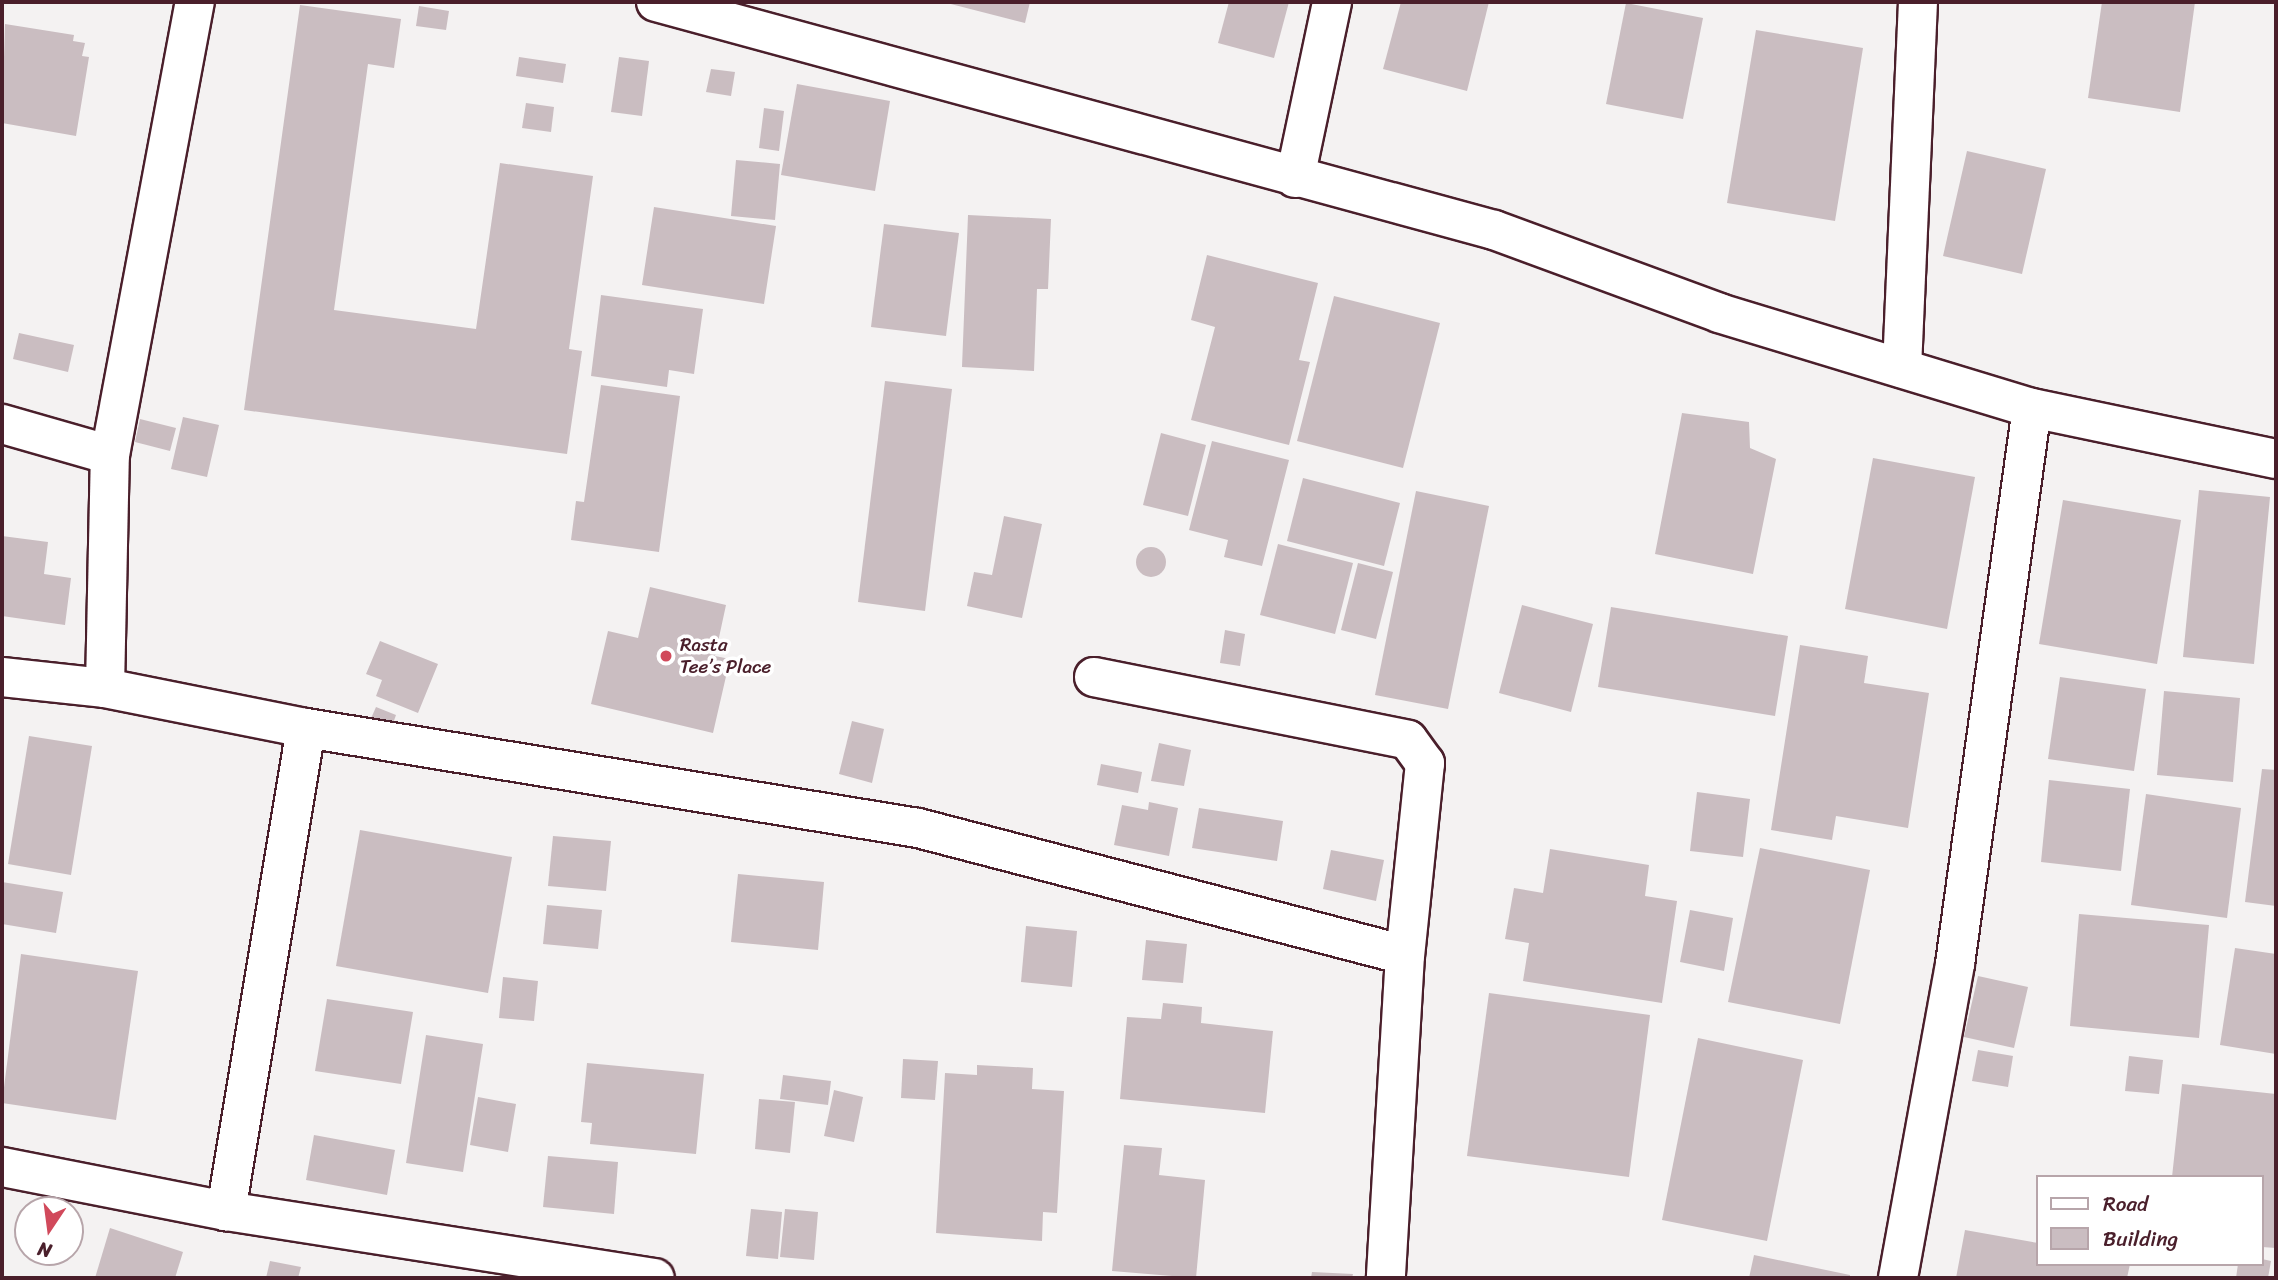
<!DOCTYPE html>
<html>
<head>
<meta charset="utf-8">
<style>
	body { margin:0 }
	#map { position:relative; width:2278px; height:1280px; overflow:hidden; background:#f4f2f2; font-family:Sriracha,sans-serif }
	div>[style] { position:absolute }
	[style*='--x'] { left:calc(var(--x)*1px); top:calc(var(--y)*1px); width:calc(var(--w)*1px); rotate:calc(var(--a)*1deg) }
	.building>* { inset:0; background:#cabdc1 }
	.round { border-radius:50% }
	.roads { filter:drop-shadow(2px 0 #4a1f2b) drop-shadow(-2px 0 #4a1f2b) drop-shadow(0 2px #4a1f2b) drop-shadow(0 -2px #4a1f2b) }
	.minor>* { height:38px; margin:-19px; padding:0 19px; transform-origin:19px; border-radius:19px; background:#fff }
	.dots>* { width:19px; height:19px; translate:-50% -50%; box-sizing:border-box; border:4px solid #fff; border-radius:50% }
	span { translate:-50% -50%; white-space:nowrap; text-align:center; line-height:1.15; -webkit-text-stroke:7px #fff; paint-order:stroke }
	.poi-label { font-size:19px; color:#4a1f2b }
	.left { translate:0 -50%; text-align:left }
	.frame { position:absolute; inset:0; border:4px solid #4a1f2b; pointer-events:none }
	.legend { position:absolute; left:2036px; top:1175px; width:228px; height:91px; box-sizing:border-box; background:#fff; border:2px solid #b7a5aa; margin:0; padding:9px 12px; list-style:none; font-size:21px; color:#4a1f2b }
	.legend li { display:flex; align-items:center; gap:14px; height:35px }
	.legend b { width:35px; border:2px solid #b7a5aa }
	.north { position:absolute; left:14px; top:1196px; width:70px; height:70px; box-sizing:border-box; background:#fff; border:2px solid #b7a5aa; border-radius:50%; rotate:193deg; font-size:19px; font-weight:700; line-height:28px; text-align:center; color:#4a1f2b }
	.north::after { content:''; display:block; margin:auto; width:24px; height:32px; background:#d1495b; clip-path:polygon(50% 0,100% 100%,50% 72%,0 100%) }
</style>
</head>
<body>
<div id="map">
	<div class="building">
		<div style="clip-path:polygon(943px 2px,1030px 2px,1025px 23px)"></div>
		<div style="clip-path:polygon(1229px 2px,1289px 2px,1274px 58px,1218px 43px)"></div>
		<div style="clip-path:polygon(1401px 2px,1489px 2px,1467px 91px,1383px 69px)"></div>
		<div style="clip-path:polygon(2102px 2px,2195px 2px,2180px 112px,2088px 98px)"></div>
		<div style="clip-path:polygon(1626px 3px,1703px 18px,1683px 119px,1606px 104px)"></div>
		<div style="clip-path:polygon(300px 5px,401px 19px,394px 68px,368px 64px,334px 310px,476px 329px,500px 163px,593px 176px,569px 349px,582px 351px,567px 454px,244px 410px)"></div>
		<div style="clip-path:polygon(419px 6px,449px 11px,446px 30px,416px 26px)"></div>
		<div style="clip-path:polygon(5px 24px,74px 35px,73px 41px,85px 43px,82px 56px,89px 57px,76px 136px,2px 123px)"></div>
		<div style="clip-path:polygon(1756px 30px,1863px 48px,1835px 221px,1727px 203px)"></div>
		<div style="clip-path:polygon(519px 57px,566px 64px,563px 83px,516px 76px)"></div>
		<div style="clip-path:polygon(619px 57px,649px 61px,642px 116px,611px 112px)"></div>
		<div style="clip-path:polygon(711px 69px,735px 72px,731px 96px,706px 92px)"></div>
		<div style="clip-path:polygon(797px 84px,890px 101px,875px 191px,781px 175px)"></div>
		<div style="clip-path:polygon(526px 103px,554px 107px,551px 132px,522px 128px)"></div>
		<div style="clip-path:polygon(764px 108px,784px 111px,779px 151px,759px 148px)"></div>
		<div style="clip-path:polygon(1967px 151px,2046px 169px,2022px 274px,1943px 256px)"></div>
		<div style="clip-path:polygon(736px 160px,780px 164px,775px 220px,731px 216px)"></div>
		<div style="clip-path:polygon(654px 207px,776px 226px,764px 304px,642px 285px)"></div>
		<div style="clip-path:polygon(968px 215px,1051px 219px,1048px 289px,1037px 289px,1034px 371px,962px 367px)"></div>
		<div style="clip-path:polygon(884px 224px,959px 233px,946px 336px,871px 327px)"></div>
		<div style="clip-path:polygon(1207px 255px,1318px 283px,1299px 360px,1310px 362px,1289px 445px,1191px 420px,1215px 327px,1191px 320px)"></div>
		<div style="clip-path:polygon(601px 295px,703px 309px,694px 374px,669px 370px,667px 387px,591px 376px)"></div>
		<div style="clip-path:polygon(1334px 296px,1440px 323px,1403px 468px,1297px 441px)"></div>
		<div style="clip-path:polygon(19px 333px,74px 345px,68px 372px,13px 359px)"></div>
		<div style="clip-path:polygon(885px 381px,952px 389px,925px 611px,858px 602px)"></div>
		<div style="clip-path:polygon(601px 385px,680px 396px,659px 552px,571px 540px,576px 501px,584px 502px)"></div>
		<div style="clip-path:polygon(1682px 413px,1749px 422px,1750px 448px,1776px 459px,1753px 574px,1655px 554px)"></div>
		<div style="clip-path:polygon(183px 417px,219px 425px,207px 477px,171px 469px)"></div>
		<div style="clip-path:polygon(140px 419px,176px 428px,170px 451px,135px 442px)"></div>
		<div style="clip-path:polygon(1161px 433px,1206px 445px,1188px 516px,1143px 505px)"></div>
		<div style="clip-path:polygon(1212px 441px,1289px 460px,1262px 566px,1224px 557px,1228px 540px,1189px 530px)"></div>
		<div style="clip-path:polygon(1873px 458px,1975px 477px,1947px 629px,1845px 609px)"></div>
		<div style="clip-path:polygon(1303px 478px,1400px 503px,1384px 566px,1287px 541px)"></div>
		<div style="clip-path:polygon(2199px 490px,2270px 497px,2254px 664px,2183px 657px)"></div>
		<div style="clip-path:polygon(1416px 491px,1489px 506px,1448px 709px,1375px 695px)"></div>
		<div style="clip-path:polygon(2063px 500px,2181px 520px,2157px 664px,2039px 644px)"></div>
		<div style="clip-path:polygon(1004px 516px,1042px 524px,1022px 618px,967px 606px,974px 572px,992px 575px)"></div>
		<div style="clip-path:polygon(2px 536px,48px 542px,44px 574px,71px 578px,65px 625px,2px 616px)"></div>
		<div style="clip-path:polygon(1278px 544px,1353px 563px,1335px 634px,1260px 615px)"></div>
		<div class="round" style="left:1136px;top:547px;width:30px;height:30px"></div>
		<div style="clip-path:polygon(1358px 563px,1393px 572px,1376px 639px,1341px 630px)"></div>
		<div style="clip-path:polygon(650px 587px,726px 605px,715px 656px,730px 659px,713px 733px,591px 704px,608px 631px,638px 638px)"></div>
		<div style="clip-path:polygon(1522px 605px,1593px 624px,1571px 712px,1499px 693px)"></div>
		<div style="clip-path:polygon(1611px 607px,1788px 636px,1775px 716px,1598px 687px)"></div>
		<div style="clip-path:polygon(1225px 630px,1245px 634px,1240px 666px,1220px 663px)"></div>
		<div style="clip-path:polygon(380px 641px,438px 664px,418px 713px,376px 696px,382px 680px,366px 674px)"></div>
		<div style="clip-path:polygon(1800px 645px,1868px 656px,1864px 683px,1929px 693px,1908px 828px,1836px 816px,1832px 840px,1771px 830px)"></div>
		<div style="clip-path:polygon(2060px 677px,2146px 689px,2134px 771px,2048px 759px)"></div>
		<div style="clip-path:polygon(2164px 691px,2240px 698px,2233px 782px,2157px 775px)"></div>
		<div style="clip-path:polygon(376px 707px,396px 715px,390px 732px,369px 723px)"></div>
		<div style="clip-path:polygon(852px 721px,884px 729px,872px 783px,839px 774px)"></div>
		<div style="clip-path:polygon(29px 736px,92px 746px,71px 875px,8px 864px)"></div>
		<div style="clip-path:polygon(1159px 743px,1191px 750px,1184px 786px,1151px 781px)"></div>
		<div style="clip-path:polygon(1101px 764px,1142px 772px,1138px 793px,1097px 785px)"></div>
		<div style="clip-path:polygon(2262px 769px,2276px 770px,2276px 906px,2245px 902px)"></div>
		<div style="clip-path:polygon(2049px 780px,2130px 789px,2121px 871px,2041px 862px)"></div>
		<div style="clip-path:polygon(1697px 792px,1750px 799px,1743px 857px,1690px 851px)"></div>
		<div style="clip-path:polygon(2146px 794px,2241px 808px,2227px 918px,2131px 905px)"></div>
		<div style="clip-path:polygon(1149px 802px,1178px 808px,1169px 856px,1114px 845px,1122px 805px,1148px 810px)"></div>
		<div style="clip-path:polygon(1199px 808px,1283px 821px,1277px 861px,1192px 848px)"></div>
		<div style="clip-path:polygon(360px 830px,512px 857px,488px 993px,336px 966px)"></div>
		<div style="clip-path:polygon(553px 836px,611px 841px,606px 891px,548px 886px)"></div>
		<div style="clip-path:polygon(1760px 848px,1870px 870px,1840px 1024px,1728px 1002px)"></div>
		<div style="clip-path:polygon(1550px 849px,1649px 865px,1645px 896px,1677px 901px,1662px 1003px,1523px 981px,1529px 943px,1505px 939px,1514px 888px,1543px 893px)"></div>
		<div style="clip-path:polygon(1331px 850px,1384px 860px,1376px 901px,1323px 889px)"></div>
		<div style="clip-path:polygon(738px 874px,824px 882px,818px 950px,731px 942px)"></div>
		<div style="clip-path:polygon(2px 882px,63px 892px,56px 933px,2px 924px)"></div>
		<div style="clip-path:polygon(547px 905px,602px 910px,598px 949px,543px 944px)"></div>
		<div style="clip-path:polygon(1690px 910px,1733px 918px,1724px 971px,1680px 962px)"></div>
		<div style="clip-path:polygon(2079px 914px,2209px 925px,2199px 1038px,2070px 1026px)"></div>
		<div style="clip-path:polygon(1026px 926px,1077px 931px,1072px 987px,1021px 982px)"></div>
		<div style="clip-path:polygon(1146px 940px,1187px 944px,1183px 983px,1142px 980px)"></div>
		<div style="clip-path:polygon(2235px 948px,2276px 954px,2276px 1054px,2220px 1045px)"></div>
		<div style="clip-path:polygon(21px 954px,138px 971px,116px 1120px,2px 1103px)"></div>
		<div style="clip-path:polygon(1978px 976px,2028px 987px,2014px 1048px,1964px 1037px)"></div>
		<div style="clip-path:polygon(503px 977px,538px 981px,534px 1021px,499px 1018px)"></div>
		<div style="clip-path:polygon(1489px 993px,1650px 1015px,1629px 1177px,1467px 1156px)"></div>
		<div style="clip-path:polygon(327px 999px,413px 1012px,401px 1084px,315px 1071px)"></div>
		<div style="clip-path:polygon(1163px 1003px,1202px 1007px,1201px 1023px,1273px 1031px,1265px 1113px,1120px 1099px,1127px 1017px,1161px 1019px)"></div>
		<div style="clip-path:polygon(426px 1035px,483px 1044px,463px 1172px,406px 1163px)"></div>
		<div style="clip-path:polygon(1698px 1038px,1803px 1060px,1767px 1241px,1662px 1220px)"></div>
		<div style="clip-path:polygon(1978px 1050px,2013px 1056px,2008px 1087px,1972px 1081px)"></div>
		<div style="clip-path:polygon(2129px 1056px,2163px 1060px,2159px 1094px,2125px 1091px)"></div>
		<div style="clip-path:polygon(903px 1059px,938px 1061px,935px 1100px,901px 1098px)"></div>
		<div style="clip-path:polygon(587px 1063px,704px 1074px,696px 1154px,590px 1144px,592px 1123px,581px 1122px)"></div>
		<div style="clip-path:polygon(977px 1065px,1033px 1068px,1032px 1089px,1064px 1091px,1057px 1213px,1043px 1212px,1042px 1241px,936px 1233px,945px 1073px,977px 1075px)"></div>
		<div style="clip-path:polygon(783px 1075px,831px 1081px,828px 1105px,780px 1099px)"></div>
		<div style="clip-path:polygon(2182px 1084px,2276px 1094px,2276px 1248px,2262px 1247px,2262px 1177px,2172px 1177px)"></div>
		<div style="clip-path:polygon(834px 1090px,863px 1097px,854px 1142px,824px 1136px)"></div>
		<div style="clip-path:polygon(478px 1097px,516px 1104px,508px 1152px,470px 1145px)"></div>
		<div style="clip-path:polygon(759px 1099px,795px 1102px,790px 1153px,755px 1149px)"></div>
		<div style="clip-path:polygon(314px 1135px,395px 1150px,387px 1195px,306px 1180px)"></div>
		<div style="clip-path:polygon(1124px 1145px,1162px 1148px,1159px 1175px,1205px 1180px,1196px 1278px,1112px 1271px)"></div>
		<div style="clip-path:polygon(548px 1156px,618px 1162px,614px 1214px,543px 1207px)"></div>
		<div style="clip-path:polygon(751px 1209px,782px 1212px,778px 1259px,746px 1256px)"></div>
		<div style="clip-path:polygon(785px 1209px,818px 1212px,814px 1260px,780px 1257px)"></div>
		<div style="clip-path:polygon(110px 1228px,183px 1252px,175px 1278px,95px 1278px)"></div>
		<div style="clip-path:polygon(1965px 1230px,2038px 1243px,2038px 1264px,2130px 1264px,2127px 1278px,1956px 1278px)"></div>
		<div style="clip-path:polygon(1754px 1255px,1850px 1275px,1850px 1278px,1749px 1278px)"></div>
		<div style="clip-path:polygon(2262px 1259px,2271px 1261px,2268px 1278px,2236px 1278px,2238px 1264px)"></div>
		<div style="clip-path:polygon(270px 1261px,301px 1267px,298px 1278px,266px 1278px)"></div>
		<div style="clip-path:polygon(1312px 1272px,1353px 1274px,1352px 1278px,1311px 1278px)"></div>
	</div>
	<div class="roads">
		<div class="minor">
			<div style="--x:656;--y:2;--w:868;--a:15.22"></div>
			<div style="--x:1494;--y:230;--w:240;--a:20.2"></div>
			<div style="--x:1719;--y:313;--w:327;--a:16.9"></div>
			<div style="--x:2032;--y:408;--w:249;--a:11.8"></div>
			<div style="--x:1295;--y:178;--w:180;--a:-78.1"></div>
			<div style="--x:1902;--y:368;--w:366;--a:-87.5"></div>
			<div style="--x:2;--y:424;--w:112;--a:16"></div>
			<div style="--x:2;--y:677;--w:104;--a:6.1"></div>
			<div style="--x:105;--y:688;--w:205;--a:11.3"></div>
			<div style="--x:306;--y:728;--w:490;--a:99.4"></div>
			<div style="--x:1094;--y:677;--w:320;--a:11.3"></div>
			<div style="--x:1408;--y:740;--w:29;--a:54"></div>
			<div style="--x:1425;--y:763;--w:193;--a:95.9"></div>
			<div style="--x:1405;--y:955;--w:324;--a:93.4"></div>
			<div style="--x:105;--y:688;--w:233;--a:-88.8"></div>
			<div style="--x:110;--y:455;--w:461;--a:-79.4"></div>
			<div style="--x:306;--y:728;--w:620;--a:9.28"></div>
			<div style="--x:918;--y:828;--w:503;--a:14.62"></div>
			<div style="--x:2;--y:1167;--w:228;--a:11.1"></div>
			<div style="--x:226;--y:1211;--w:434;--a:8.9"></div>
			<div style="--x:1898;--y:1278;--w:319;--a:-79.7"></div>
			<div style="--x:1955;--y:964;--w:561;--a:-82.12"></div>
		</div>
	</div>
	<div class="dots">
		<div style="left:666px;top:656px;background:#d1495b"></div>
	</div>
	<div class="poi-label">
		<span class="left" style="left:680px;top:656px">Rasta<br>Tee’s Place</span>
	</div>
	<div class="frame"></div>
	<ul class="legend">
	<li><b style="height:9px;background:#fff"></b>Road</li>
	<li><b style="height:19px;background:#cabdc1"></b>Building</li>
	</ul>
	<div class="north">N</div>
</div>
</body>
</html>
